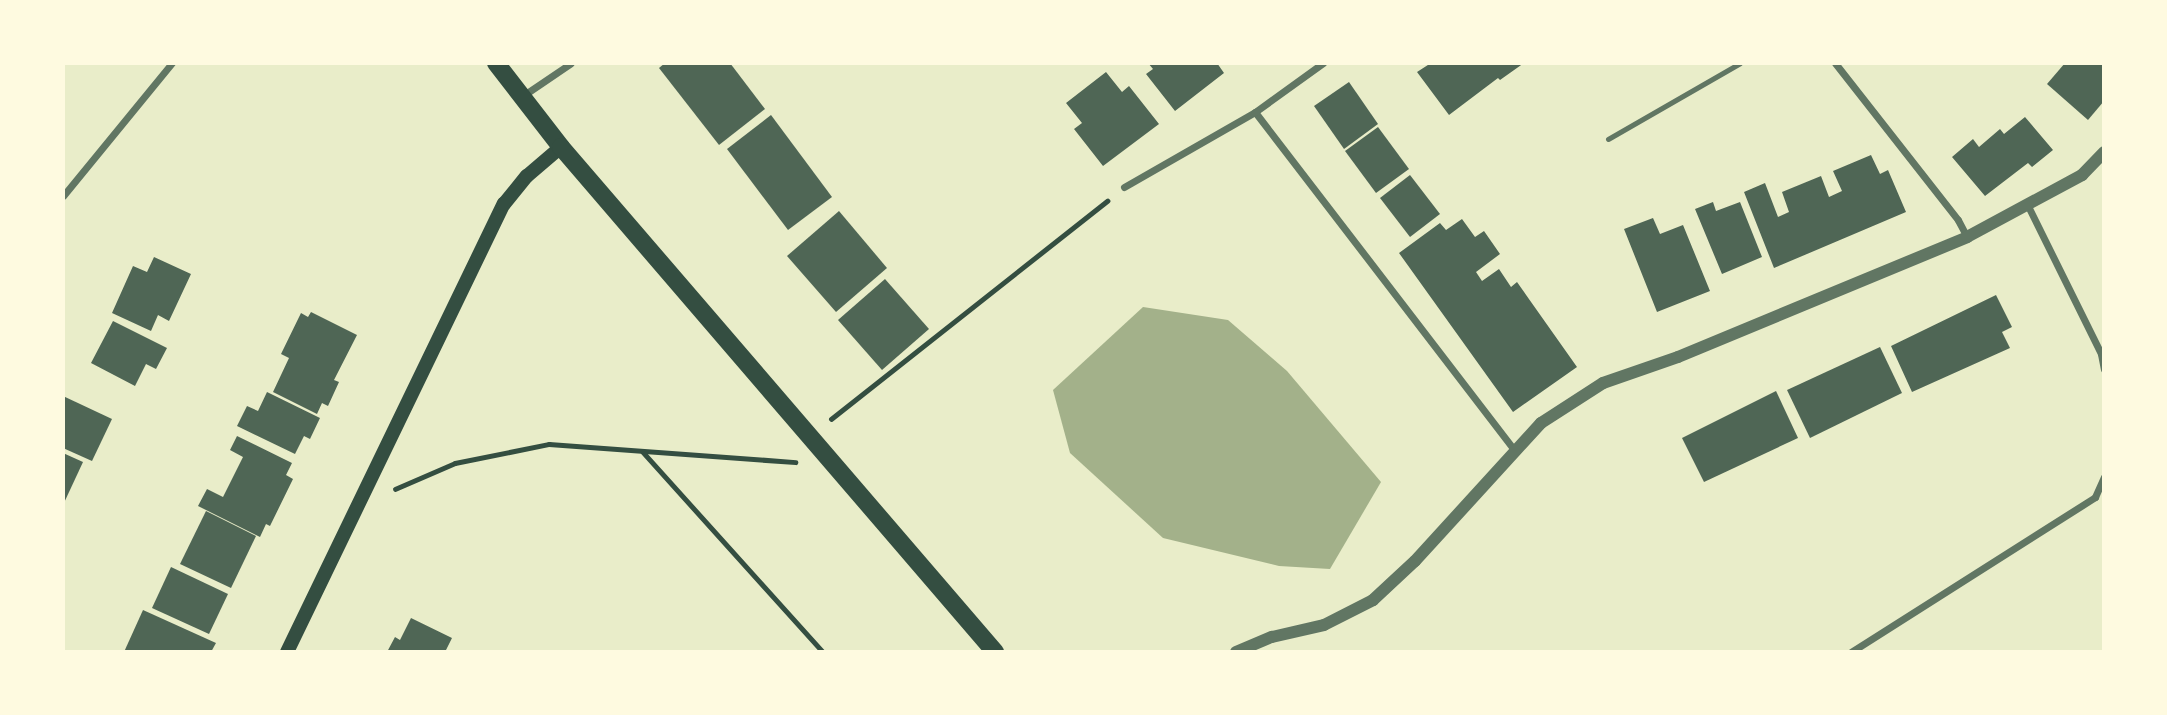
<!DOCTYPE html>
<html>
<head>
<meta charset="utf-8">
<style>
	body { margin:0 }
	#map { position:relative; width:2167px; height:715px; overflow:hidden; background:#e9edc9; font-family:"Roboto Condensed",sans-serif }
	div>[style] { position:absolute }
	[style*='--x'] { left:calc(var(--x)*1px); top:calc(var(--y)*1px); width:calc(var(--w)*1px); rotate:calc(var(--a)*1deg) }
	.water>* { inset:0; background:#a3b18a }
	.building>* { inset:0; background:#4f6655 }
	.path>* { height:4.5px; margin:-2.25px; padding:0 2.25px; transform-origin:2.25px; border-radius:2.25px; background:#344e41 }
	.service>* { height:5px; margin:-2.5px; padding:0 2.5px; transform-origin:2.5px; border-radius:2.5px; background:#617663 }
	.minor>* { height:7px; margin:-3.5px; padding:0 3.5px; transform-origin:3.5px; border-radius:3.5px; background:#617663 }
	.tertiary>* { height:12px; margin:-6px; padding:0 6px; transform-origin:6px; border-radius:6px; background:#617663 }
	.secondary>* { height:14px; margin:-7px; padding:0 7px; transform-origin:7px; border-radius:7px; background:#344e41 }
	.primary>* { height:18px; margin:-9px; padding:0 9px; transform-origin:9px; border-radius:9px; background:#344e41 }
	span { translate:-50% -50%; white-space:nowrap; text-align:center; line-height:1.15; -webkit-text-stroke:5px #fefae0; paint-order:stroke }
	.frame { position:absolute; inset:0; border:65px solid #fefae0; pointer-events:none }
</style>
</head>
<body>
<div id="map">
	<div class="water">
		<div style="clip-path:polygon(1143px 307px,1228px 320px,1287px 371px,1381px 482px,1330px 569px,1279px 566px,1163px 538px,1070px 453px,1053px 390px)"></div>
	</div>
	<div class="building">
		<div style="clip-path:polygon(665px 63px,730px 63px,765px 109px,719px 145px,659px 68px)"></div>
		<div style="clip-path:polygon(1148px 63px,1217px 63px,1224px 73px,1175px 111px,1146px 74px,1153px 69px)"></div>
		<div style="clip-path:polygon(1431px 63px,1524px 63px,1500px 80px,1498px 78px,1449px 115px,1417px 72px)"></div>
		<div style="clip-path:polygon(2065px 63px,2104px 63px,2104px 101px,2088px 120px,2047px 84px)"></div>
		<div style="clip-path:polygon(1106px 72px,1122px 92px,1129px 86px,1159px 124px,1103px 166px,1074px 129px,1082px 123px,1066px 103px)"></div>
		<div style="clip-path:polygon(1349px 82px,1378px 124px,1344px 149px,1314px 106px)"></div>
		<div style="clip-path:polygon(771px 115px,832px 197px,788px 230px,727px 149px)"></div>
		<div style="clip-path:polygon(2025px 117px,2053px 150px,2032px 167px,2028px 163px,1985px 196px,1952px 157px,1973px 139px,1979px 147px,2000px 129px,2004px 134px)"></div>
		<div style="clip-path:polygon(1378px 127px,1409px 169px,1376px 193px,1345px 151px)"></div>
		<div style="clip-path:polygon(1871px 155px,1880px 174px,1888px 170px,1906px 212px,1774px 268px,1744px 192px,1765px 183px,1778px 217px,1789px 212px,1782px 192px,1821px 176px,1829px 197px,1842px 191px,1833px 171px)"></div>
		<div style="clip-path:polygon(1410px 175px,1440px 214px,1410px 237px,1380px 198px)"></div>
		<div style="clip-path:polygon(1713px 202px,1716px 211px,1740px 202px,1762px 257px,1722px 274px,1695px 209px)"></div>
		<div style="clip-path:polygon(839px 211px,887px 268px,836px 312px,787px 256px)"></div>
		<div style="clip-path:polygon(1653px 218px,1660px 234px,1683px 225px,1710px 291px,1657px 312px,1624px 229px)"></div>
		<div style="clip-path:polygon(1462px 219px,1475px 237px,1484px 231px,1500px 254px,1476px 272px,1482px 281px,1499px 269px,1511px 287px,1517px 282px,1577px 367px,1513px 412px,1399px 253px,1440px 223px,1446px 230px)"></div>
		<div style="clip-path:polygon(154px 257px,191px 274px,169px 321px,158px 315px,151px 331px,112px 313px,133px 266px,147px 272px)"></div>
		<div style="clip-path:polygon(885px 279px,929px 329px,882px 370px,838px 320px)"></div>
		<div style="clip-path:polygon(1996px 295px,2012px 327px,2002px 332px,2010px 348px,1912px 392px,1891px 346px)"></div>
		<div style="clip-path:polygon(311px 312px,357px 335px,334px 380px,339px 382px,328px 406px,322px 403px,317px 414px,273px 392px,289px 358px,281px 354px,301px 313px,308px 317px)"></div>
		<div style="clip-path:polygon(113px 321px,167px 348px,156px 369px,146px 364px,135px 386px,91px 363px)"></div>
		<div style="clip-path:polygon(1880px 347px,1902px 393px,1810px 438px,1787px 390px)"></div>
		<div style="clip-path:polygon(1776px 391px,1798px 438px,1704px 482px,1682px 438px)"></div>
		<div style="clip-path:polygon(267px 392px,320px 418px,310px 439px,304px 436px,295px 454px,237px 426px,247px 406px,258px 411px)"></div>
		<div style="clip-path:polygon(63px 396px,112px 419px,92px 461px,63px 448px)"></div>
		<div style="clip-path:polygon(237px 436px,292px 463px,286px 475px,293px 479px,270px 526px,266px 524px,260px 537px,198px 506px,207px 489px,223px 497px,243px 457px,230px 450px)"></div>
		<div style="clip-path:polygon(63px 453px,83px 462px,63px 505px)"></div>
		<div style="clip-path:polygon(206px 511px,256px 536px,231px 588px,180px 564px)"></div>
		<div style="clip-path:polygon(171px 567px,228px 594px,209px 634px,152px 608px)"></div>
		<div style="clip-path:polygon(143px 610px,216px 643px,211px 652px,124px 652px)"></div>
		<div style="clip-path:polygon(411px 618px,452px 638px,445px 652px,387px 652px,395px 637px,400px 640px)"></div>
	</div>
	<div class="path">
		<div style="--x:831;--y:419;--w:352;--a:-38.3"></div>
		<div style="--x:643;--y:452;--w:269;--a:48"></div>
		<div style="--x:395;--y:489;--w:65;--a:-23.4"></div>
		<div style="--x:455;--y:463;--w:96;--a:-11.4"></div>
		<div style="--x:549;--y:444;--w:247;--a:4.2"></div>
	</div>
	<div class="service">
		<div style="--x:1608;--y:139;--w:152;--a:-29.9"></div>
	</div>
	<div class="minor">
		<div style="--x:1835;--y:63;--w:199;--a:51.9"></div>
		<div style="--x:1958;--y:220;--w:19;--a:62"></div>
		<div style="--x:521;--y:97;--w:60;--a:-34.2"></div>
		<div style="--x:1255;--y:112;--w:427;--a:52.5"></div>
		<div style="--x:1124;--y:187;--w:151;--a:-29.8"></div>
		<div style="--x:1255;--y:112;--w:84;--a:-35.8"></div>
		<div style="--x:63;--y:196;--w:172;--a:-50.7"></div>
		<div style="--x:2028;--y:206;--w:165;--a:63.7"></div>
		<div style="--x:2101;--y:354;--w:15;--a:79"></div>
		<div style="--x:1851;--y:652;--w:289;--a:-32.4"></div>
		<div style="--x:2095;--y:497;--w:22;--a:-66"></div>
	</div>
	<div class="tertiary">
		<div style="--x:1236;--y:652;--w:39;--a:-23"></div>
		<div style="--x:1272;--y:637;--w:53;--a:-13"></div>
		<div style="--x:1324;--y:625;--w:55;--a:-27"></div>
		<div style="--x:1373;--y:600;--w:57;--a:-42.9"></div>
		<div style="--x:1415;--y:561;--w:187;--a:-47.6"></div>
		<div style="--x:1541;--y:423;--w:74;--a:-32.8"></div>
		<div style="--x:1603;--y:383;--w:79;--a:-19.1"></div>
		<div style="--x:1678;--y:357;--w:313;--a:-22.5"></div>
		<div style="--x:1967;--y:237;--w:131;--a:-28.3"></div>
		<div style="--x:2082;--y:175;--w:32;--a:-46"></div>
	</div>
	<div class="secondary">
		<div style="--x:287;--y:652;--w:498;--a:-64.2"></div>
		<div style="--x:504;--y:204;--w:36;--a:-51"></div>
		<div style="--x:527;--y:176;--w:45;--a:-40.5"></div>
	</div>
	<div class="primary">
		<div style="--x:496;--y:63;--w:106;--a:52.3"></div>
		<div style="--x:561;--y:147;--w:666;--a:49.32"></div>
	</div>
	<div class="frame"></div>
</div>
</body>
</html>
